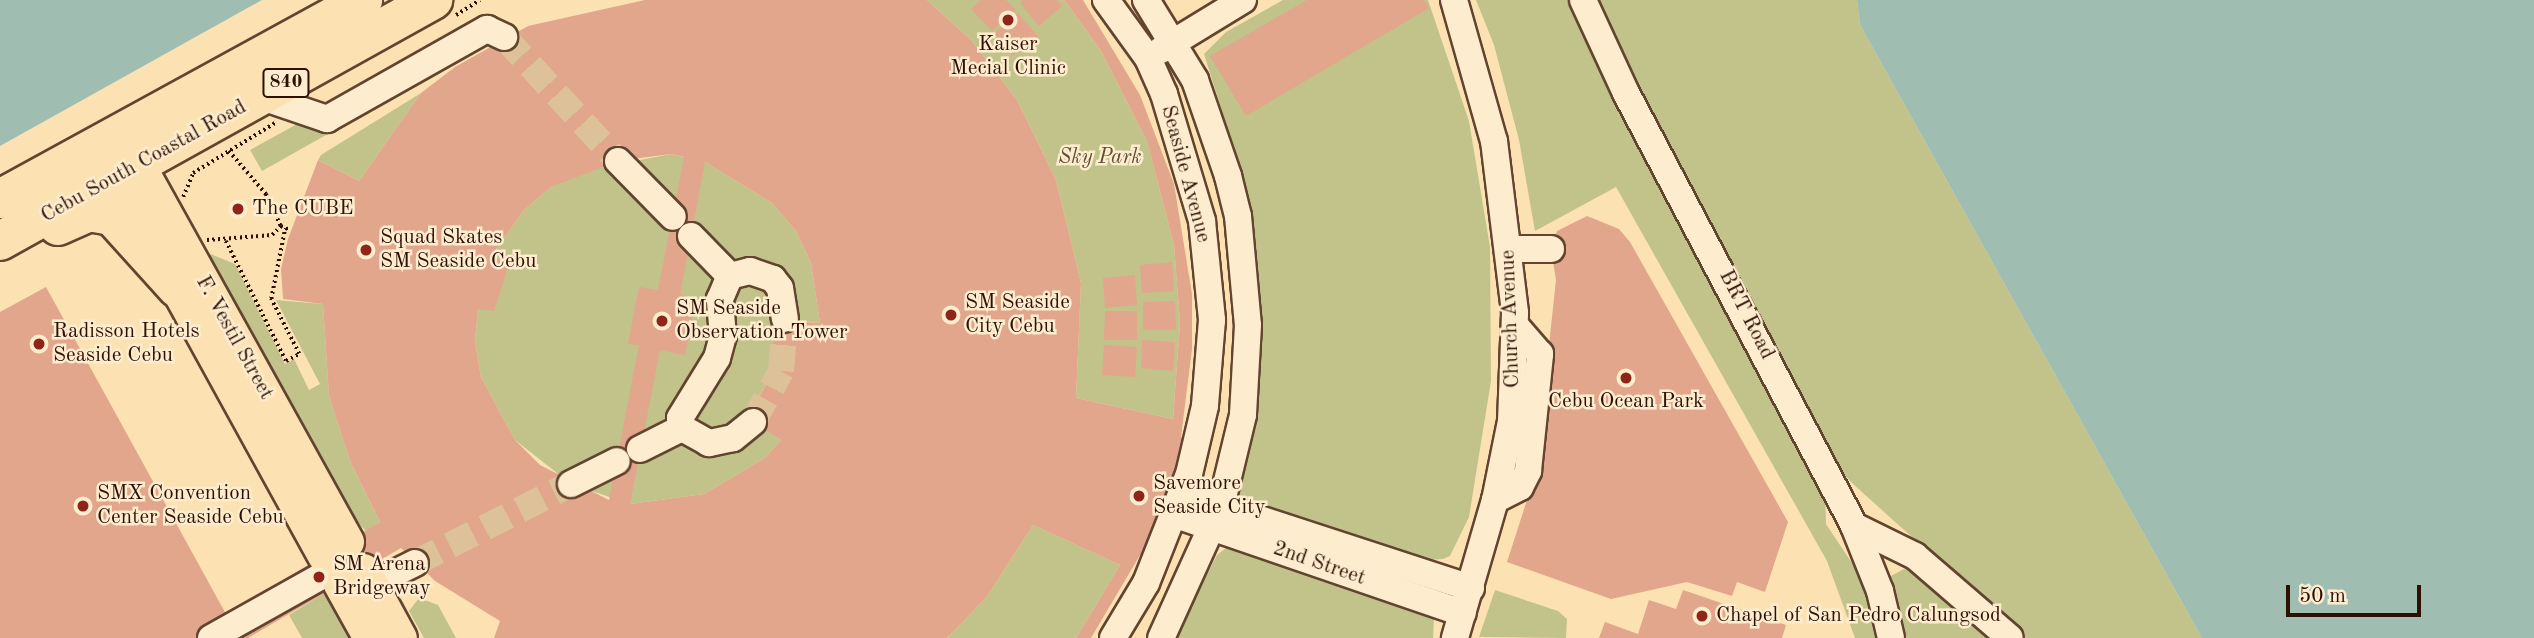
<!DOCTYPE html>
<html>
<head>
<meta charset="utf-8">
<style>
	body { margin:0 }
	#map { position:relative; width:2534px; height:638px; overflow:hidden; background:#fce2b3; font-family:"Old Standard TT",serif }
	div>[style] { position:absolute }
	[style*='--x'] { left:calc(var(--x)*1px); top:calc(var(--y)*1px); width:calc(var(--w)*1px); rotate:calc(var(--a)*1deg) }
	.green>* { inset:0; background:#c1c38b }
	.water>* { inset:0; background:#a0bdb2 }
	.building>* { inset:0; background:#e1a68b }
	.minor-tunnel>* { height:26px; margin-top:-13px; transform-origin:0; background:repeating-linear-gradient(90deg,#ddc299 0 26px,transparent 0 39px) }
	.path>* { height:3.5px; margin-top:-1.75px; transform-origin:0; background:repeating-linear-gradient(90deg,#2e0f03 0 2px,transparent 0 5.5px) }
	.roads { filter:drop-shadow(2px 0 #62442f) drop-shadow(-2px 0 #62442f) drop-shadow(0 2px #62442f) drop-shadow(0 -2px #62442f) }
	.minor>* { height:26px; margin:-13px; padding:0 13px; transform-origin:13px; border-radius:13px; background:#fdecce }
	.major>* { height:33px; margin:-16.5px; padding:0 16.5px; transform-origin:16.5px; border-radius:16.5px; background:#fce2b3 }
	.highway>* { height:38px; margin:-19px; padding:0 19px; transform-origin:19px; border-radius:19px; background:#fce2b3 }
	.dots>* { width:19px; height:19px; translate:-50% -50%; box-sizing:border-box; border:4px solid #fdecce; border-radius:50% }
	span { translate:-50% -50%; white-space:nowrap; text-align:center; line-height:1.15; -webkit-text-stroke:5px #fdecce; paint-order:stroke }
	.shield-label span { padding:2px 5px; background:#fdecce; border:2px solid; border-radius:5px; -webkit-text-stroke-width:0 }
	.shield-label { font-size:19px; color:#2e0f03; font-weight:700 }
	.poi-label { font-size:21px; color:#2e0f03 }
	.left { translate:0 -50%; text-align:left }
	.park-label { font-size:21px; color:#614e33; font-style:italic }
	.street-label { font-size:21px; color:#2e0f03 }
	.scale { position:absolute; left:2286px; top:585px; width:135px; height:32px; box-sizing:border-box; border:4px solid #2e0f03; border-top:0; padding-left:9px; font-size:21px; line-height:24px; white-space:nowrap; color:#2e0f03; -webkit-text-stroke:5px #fdecce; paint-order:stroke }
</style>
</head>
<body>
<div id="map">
	<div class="green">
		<div style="clip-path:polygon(927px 0,1064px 0,1100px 49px,1147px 141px,1174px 245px,1180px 323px,1173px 419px,1076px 398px,1081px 283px,1056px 180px,1017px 100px,971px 40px)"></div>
		<div style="clip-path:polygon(1283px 0,1428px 0,1469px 121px,1490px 247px,1491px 381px,1469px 517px,1450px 556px,1443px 559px,1426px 560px,1243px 500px,1238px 493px,1254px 417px,1260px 299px,1242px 175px,1204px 54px,1226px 32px)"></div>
		<div style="clip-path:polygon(1476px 0,1574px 0,1825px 488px,1826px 524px,1858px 572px,1881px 638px,1855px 638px,1827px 561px,1616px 187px,1535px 231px,1519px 140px,1494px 45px)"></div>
		<div style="clip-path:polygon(1594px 0,1857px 0,1860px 25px,2202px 638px,2024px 638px,1853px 484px,1832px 461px)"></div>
		<div style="clip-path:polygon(451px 61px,456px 62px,262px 171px,250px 150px,297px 124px,317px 127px)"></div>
		<div style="clip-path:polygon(421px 93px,359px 181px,318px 160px,321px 155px)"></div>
		<div style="clip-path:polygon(671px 154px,705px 162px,772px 203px,796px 231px,811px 263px,820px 323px,785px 319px,767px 383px,746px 417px,781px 440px,765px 458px,704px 494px,630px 504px,571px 484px,515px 440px,481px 377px,475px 341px,478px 309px,509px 264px,491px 256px,524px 210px,551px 187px,583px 171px)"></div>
		<div style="clip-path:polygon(203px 251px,235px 264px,285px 364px,294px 359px,309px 390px,320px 384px,276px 300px,323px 304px,329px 396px,350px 461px,380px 522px,366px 531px,343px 508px)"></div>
		<div style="clip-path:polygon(1033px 525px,1120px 565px,1076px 638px,947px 638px,986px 598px)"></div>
		<div style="clip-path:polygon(1226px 548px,1434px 619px,1433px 638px,1175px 638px,1217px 555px)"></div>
		<div style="clip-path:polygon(1904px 569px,1923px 574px,1995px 638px,1903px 638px,1887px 578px)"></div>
		<div style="clip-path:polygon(1495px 590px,1558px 611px,1567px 619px,1566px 638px,1479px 637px)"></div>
		<div style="clip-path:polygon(326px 592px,351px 638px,302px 638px,289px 615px)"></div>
		<div style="clip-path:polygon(419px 598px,438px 605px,456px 638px,424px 638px,409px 611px)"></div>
	</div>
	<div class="water">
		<div style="clip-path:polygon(0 0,262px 0,0 146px)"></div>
		<div style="clip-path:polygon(1857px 0,2534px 0,2534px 638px,2202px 638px,1860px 25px)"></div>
	</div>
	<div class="building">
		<div style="clip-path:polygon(evenodd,645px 0,927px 0,971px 40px,1017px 100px,1056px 180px,1081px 283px,1076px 398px,1173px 419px,1180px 323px,1174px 245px,1147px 141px,1100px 49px,1064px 0,1083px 0,1140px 95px,1174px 184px,1192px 294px,1192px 349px,1181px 437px,1195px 441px,1153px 561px,1140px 555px,1091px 638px,1076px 638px,1120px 565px,1033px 525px,986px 598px,947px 638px,494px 638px,500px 621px,435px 581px,401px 548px,248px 638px,0 638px,0 312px,46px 287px,226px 614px,380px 522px,350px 461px,329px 396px,323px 304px,283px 299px,281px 269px,288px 239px,318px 160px,359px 181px,421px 93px,455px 67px,528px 26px,645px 0,671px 154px,684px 157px,658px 290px,639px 287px,628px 344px,639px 345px,609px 500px,540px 465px,515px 440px,481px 377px,475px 341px,478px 309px,494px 311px,509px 264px,491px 256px,524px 210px,551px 187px,618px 161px,671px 154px,645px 0,705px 162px,772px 203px,796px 231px,811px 263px,820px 323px,776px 320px,767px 383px,746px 418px,781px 440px,765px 458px,704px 494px,630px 504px,660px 350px,685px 355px,696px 298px,680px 295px,705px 162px)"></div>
		<div style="clip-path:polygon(981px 0,1006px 0,1016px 10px,992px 31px,971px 9px)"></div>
		<div style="clip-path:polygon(1023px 0,1057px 0,1062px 6px,1039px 26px,1020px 3px)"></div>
		<div style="clip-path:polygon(1307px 0,1424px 0,1429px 8px,1246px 116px,1210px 56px)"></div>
		<div style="clip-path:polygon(1018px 13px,1038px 36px,1013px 56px,994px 33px)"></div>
		<div style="clip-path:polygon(1587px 216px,1619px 229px,1630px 242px,1788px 522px,1765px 592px,1737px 582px,1732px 596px,1687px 582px,1611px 599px,1507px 562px,1535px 475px,1556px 280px,1551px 249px,1557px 231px)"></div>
		<div style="clip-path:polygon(1172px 262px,1174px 291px,1142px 293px,1140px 265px)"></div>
		<div style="clip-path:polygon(1135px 275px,1137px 305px,1105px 308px,1103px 278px)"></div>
		<div style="clip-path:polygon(1175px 301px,1176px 330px,1143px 330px,1143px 302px)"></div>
		<div style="clip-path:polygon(1105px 311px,1137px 311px,1137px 340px,1104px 340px)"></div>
		<div style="clip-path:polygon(1142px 340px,1175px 342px,1173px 371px,1141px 368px)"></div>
		<div style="clip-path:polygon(1104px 345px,1137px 347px,1135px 377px,1102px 375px)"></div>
		<div style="clip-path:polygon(1683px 590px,1786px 625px,1782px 638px,1599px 638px,1605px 622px,1638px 634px,1649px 600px,1676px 609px)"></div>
	</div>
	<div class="minor-tunnel">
		<div style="--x:504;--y:37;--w:168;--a:47.4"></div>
		<div style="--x:753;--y:422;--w:58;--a:-61.2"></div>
		<div style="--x:781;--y:371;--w:52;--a:-85.6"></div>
		<div style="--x:415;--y:563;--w:175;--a:-26.9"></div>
	</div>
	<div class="path">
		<div style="--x:456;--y:15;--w:28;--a:-32"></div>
		<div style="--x:229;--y:151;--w:57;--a:49.3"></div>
		<div style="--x:266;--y:194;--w:35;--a:65"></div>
		<div style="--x:281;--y:226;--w:10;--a:24"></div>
		<div style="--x:183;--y:197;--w:26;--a:-67"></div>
		<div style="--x:193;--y:173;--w:96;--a:-31.4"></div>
		<div style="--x:207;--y:240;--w:65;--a:-4.4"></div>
		<div style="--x:272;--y:235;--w:13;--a:-45"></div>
		<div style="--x:226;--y:241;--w:134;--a:63.4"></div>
		<div style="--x:286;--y:361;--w:15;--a:-28"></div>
		<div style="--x:299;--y:354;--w:62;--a:-117"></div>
		<div style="--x:271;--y:299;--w:72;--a:-78.8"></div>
	</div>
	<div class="roads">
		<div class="minor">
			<div style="--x:1106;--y:0;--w:72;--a:54.1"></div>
			<div style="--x:1148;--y:58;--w:39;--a:66"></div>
			<div style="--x:1164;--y:94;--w:133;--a:73.3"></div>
			<div style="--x:1202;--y:221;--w:100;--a:84.2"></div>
			<div style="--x:1212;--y:320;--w:86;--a:94.7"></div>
			<div style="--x:1205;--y:406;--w:70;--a:103.2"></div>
			<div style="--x:1189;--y:474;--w:117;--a:111.5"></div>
			<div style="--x:1146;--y:583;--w:64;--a:121"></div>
			<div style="--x:1146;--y:0;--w:94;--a:58.5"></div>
			<div style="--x:1195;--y:80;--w:102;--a:71"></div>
			<div style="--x:1228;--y:176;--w:41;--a:76"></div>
			<div style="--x:1238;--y:216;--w:109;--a:84.8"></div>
			<div style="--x:1248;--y:325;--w:90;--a:93.2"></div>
			<div style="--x:1243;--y:415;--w:94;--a:103.6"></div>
			<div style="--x:1221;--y:506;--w:145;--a:114.4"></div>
			<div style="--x:1454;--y:0;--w:147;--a:74.2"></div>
			<div style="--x:1494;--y:141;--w:173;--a:83"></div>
			<div style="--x:1515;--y:313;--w:108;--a:92.1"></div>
			<div style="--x:1511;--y:421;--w:81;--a:101.4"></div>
			<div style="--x:1495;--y:500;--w:144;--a:106.2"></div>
			<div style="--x:1583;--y:0;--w:102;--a:65.2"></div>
			<div style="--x:1626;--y:93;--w:489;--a:62.2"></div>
			<div style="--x:1854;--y:526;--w:70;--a:68.2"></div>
			<div style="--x:1880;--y:591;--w:48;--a:76.8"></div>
			<div style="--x:1161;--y:50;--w:96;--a:-31.4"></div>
			<div style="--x:262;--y:97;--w:69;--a:18.7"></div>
			<div style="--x:327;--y:119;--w:184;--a:-29.4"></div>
			<div style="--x:487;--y:29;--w:19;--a:25"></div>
			<div style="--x:618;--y:161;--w:78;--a:45.5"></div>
			<div style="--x:691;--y:236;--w:56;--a:45.7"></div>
			<div style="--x:1510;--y:249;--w:41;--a:0"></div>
			<div style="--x:753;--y:422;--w:26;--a:141"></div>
			<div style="--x:733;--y:438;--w:25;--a:168"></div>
			<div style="--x:709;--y:443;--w:31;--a:-151"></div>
			<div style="--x:682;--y:428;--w:10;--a:-101"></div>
			<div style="--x:680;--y:418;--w:70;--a:-58.3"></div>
			<div style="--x:717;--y:358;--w:23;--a:-75"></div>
			<div style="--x:723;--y:336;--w:37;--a:-95"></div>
			<div style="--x:720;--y:299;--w:25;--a:-67"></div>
			<div style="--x:730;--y:276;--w:21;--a:-14"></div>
			<div style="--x:750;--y:271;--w:24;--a:19"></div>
			<div style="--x:773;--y:279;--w:11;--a:52"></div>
			<div style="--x:780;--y:288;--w:31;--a:81"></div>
			<div style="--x:640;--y:449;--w:47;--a:-26.6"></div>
			<div style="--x:571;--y:484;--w:51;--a:-26.6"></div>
			<div style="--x:1183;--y:494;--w:303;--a:18.1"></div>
			<div style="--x:1495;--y:500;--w:28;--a:-27"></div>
			<div style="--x:1520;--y:487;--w:18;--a:-63"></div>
			<div style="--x:1528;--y:471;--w:118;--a:-84.1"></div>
			<div style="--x:1540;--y:354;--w:38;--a:-131"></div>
			<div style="--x:1176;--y:515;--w:303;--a:18.9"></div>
			<div style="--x:1854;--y:526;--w:68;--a:26.2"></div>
			<div style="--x:1915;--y:556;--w:125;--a:40.8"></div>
			<div style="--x:371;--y:585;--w:49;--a:-26.6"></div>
			<div style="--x:211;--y:638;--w:139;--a:-29.3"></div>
		</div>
		<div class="major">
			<div style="--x:125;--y:141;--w:458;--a:61"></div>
			<div style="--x:116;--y:177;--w:432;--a:61.2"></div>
			<div style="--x:363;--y:570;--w:77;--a:61.4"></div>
			<div style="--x:340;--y:584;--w:62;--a:60.9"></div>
		</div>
		<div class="highway">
			<div style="--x:0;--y:199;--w:414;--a:-28.7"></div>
			<div style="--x:58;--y:226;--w:34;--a:-24"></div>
			<div style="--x:89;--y:212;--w:23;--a:10"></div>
			<div style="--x:112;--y:216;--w:97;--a:47.9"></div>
			<div style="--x:0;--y:241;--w:496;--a:-29.1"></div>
		</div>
	</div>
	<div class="dots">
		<div style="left:1008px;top:20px;background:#8f2418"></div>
		<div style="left:238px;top:209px;background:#8f2418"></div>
		<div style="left:366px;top:250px;background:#8f2418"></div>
		<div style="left:951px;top:315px;background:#8f2418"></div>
		<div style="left:662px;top:321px;background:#8f2418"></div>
		<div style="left:39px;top:344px;background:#8f2418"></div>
		<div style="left:1626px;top:378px;background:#8f2418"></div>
		<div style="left:1139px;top:496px;background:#8f2418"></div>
		<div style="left:83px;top:506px;background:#8f2418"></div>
		<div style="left:319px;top:577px;background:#8f2418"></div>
		<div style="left:1702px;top:616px;background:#8f2418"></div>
	</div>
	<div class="shield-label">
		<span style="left:286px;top:83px">840</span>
	</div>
	<div class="poi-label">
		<span style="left:1008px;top:57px">Kaiser<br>Mecial Clinic</span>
		<span class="left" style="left:252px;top:209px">The CUBE</span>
		<span class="left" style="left:380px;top:250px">Squad Skates<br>SM Seaside Cebu</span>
		<span class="left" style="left:965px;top:315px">SM Seaside<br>City Cebu</span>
		<span class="left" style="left:676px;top:321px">SM Seaside<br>Observation Tower</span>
		<span class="left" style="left:53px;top:344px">Radisson Hotels<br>Seaside Cebu</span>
		<span style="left:1626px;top:402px">Cebu Ocean Park</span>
		<span class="left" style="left:1153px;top:496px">Savemore<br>Seaside City</span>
		<span class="left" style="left:97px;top:506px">SMX Convention<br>Center Seaside Cebu</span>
		<span class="left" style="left:333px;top:577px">SM Arena<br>Bridgeway</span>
		<span class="left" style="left:1716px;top:616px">Chapel of San Pedro Calungsod</span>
	</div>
	<div class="park-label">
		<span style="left:1100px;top:158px">Sky Park</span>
	</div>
	<div class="street-label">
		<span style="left:144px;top:162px;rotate:-29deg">Cebu South Coastal Road</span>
		<span style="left:1185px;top:174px;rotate:75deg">Seaside Avenue</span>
		<span style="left:1746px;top:315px;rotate:63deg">BRT Road</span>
		<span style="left:1511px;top:319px;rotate:-92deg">Church Avenue</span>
		<span style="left:234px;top:338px;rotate:61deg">F. Vestil Street</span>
		<span style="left:1319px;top:564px;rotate:19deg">2nd Street</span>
	</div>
	<div class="scale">50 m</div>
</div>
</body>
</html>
